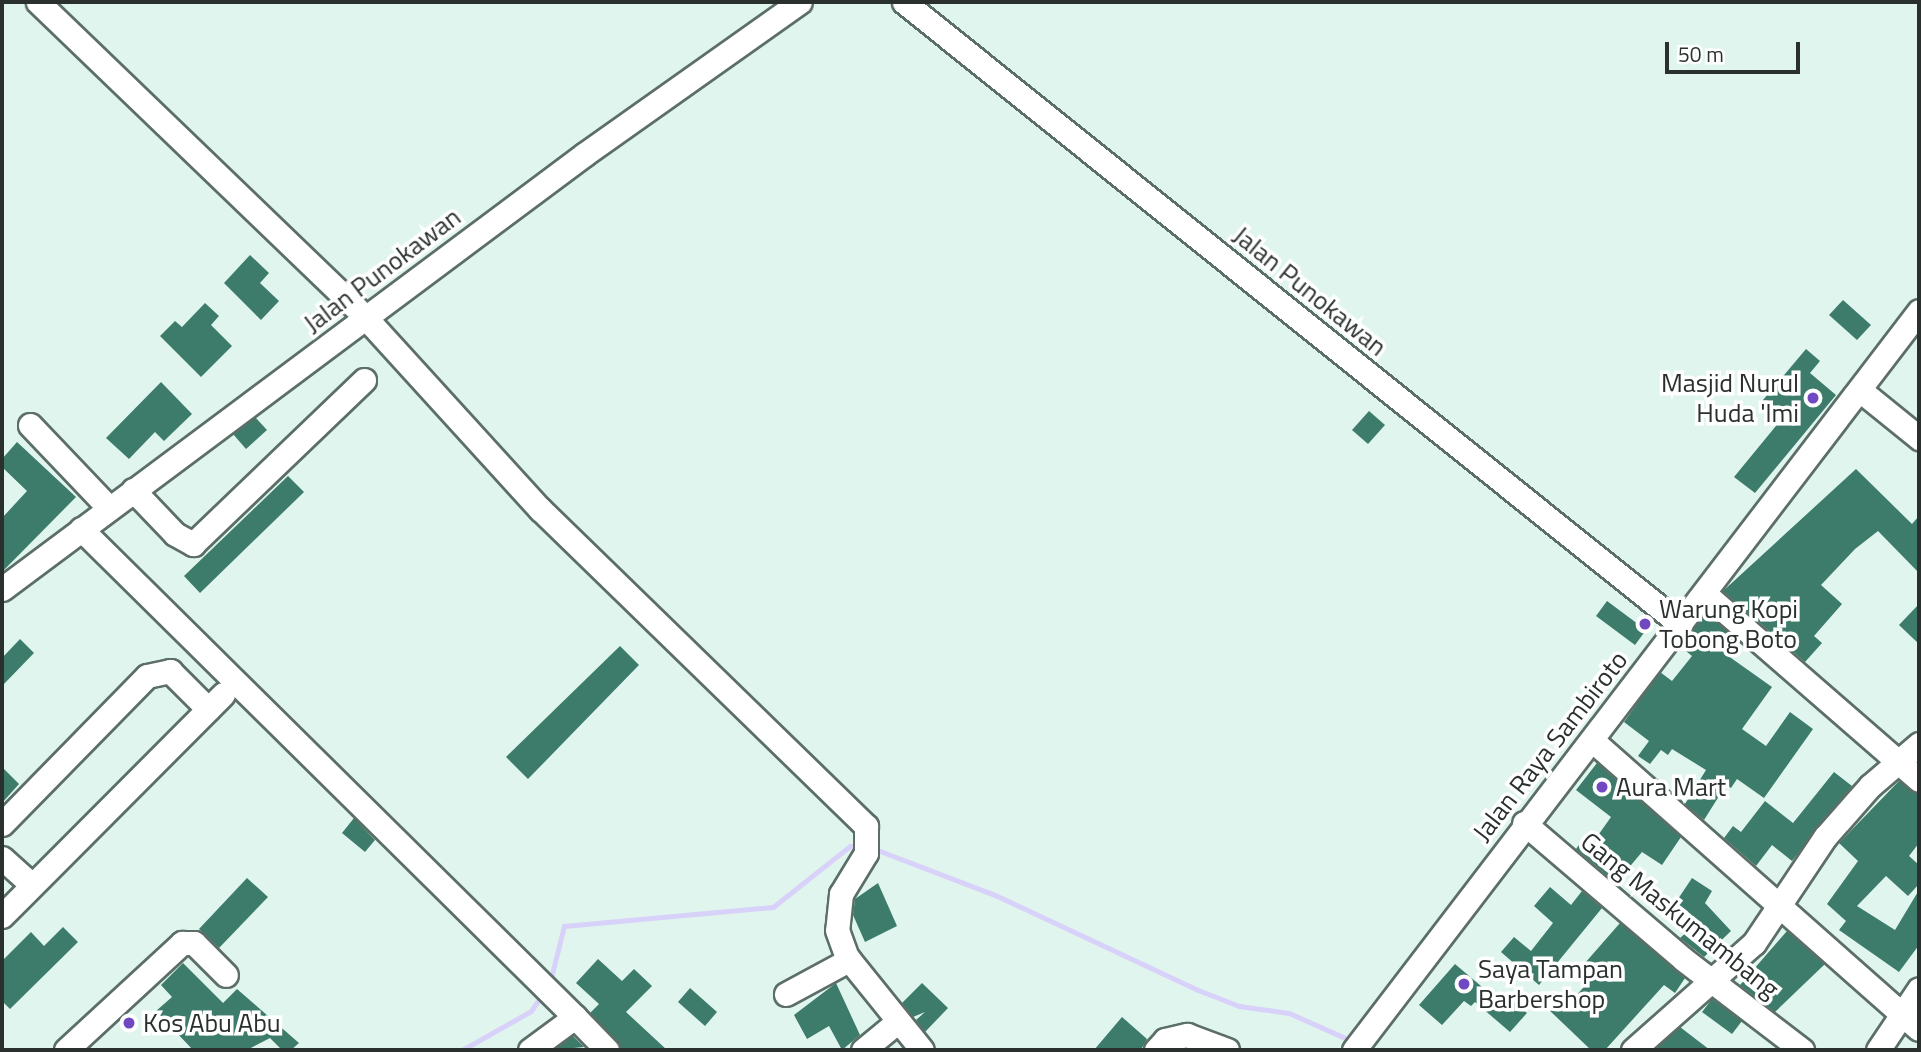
<!DOCTYPE html>
<html>
<head>
<meta charset="utf-8">
<style>
	body { margin:0 }
	#map { position:relative; width:1921px; height:1052px; overflow:hidden; background:#e0f5ee; font-family:"Titillium Web",sans-serif }
	div>[style] { position:absolute }
	[style*='--x'] { left:calc(var(--x)*1px); top:calc(var(--y)*1px); width:calc(var(--w)*1px); rotate:calc(var(--a)*1deg) }
	.stream>* { height:5px; margin:-2.5px; padding:0 2.5px; transform-origin:2.5px; border-radius:2.5px; background:#d8d1f9 }
	.building>* { inset:0; background:#3d7b6a }
	.roads { filter:drop-shadow(2px 0 #5c6e68) drop-shadow(-2px 0 #5c6e68) drop-shadow(0 2px #5c6e68) drop-shadow(0 -2px #5c6e68) }
	.minor>* { height:23px; margin:-11.5px; padding:0 11.5px; transform-origin:11.5px; border-radius:11.5px; background:#fff }
	.dots>* { width:19px; height:19px; translate:-50% -50%; box-sizing:border-box; border:4px solid #fff; border-radius:50% }
	span { translate:-50% -50%; white-space:nowrap; text-align:center; line-height:1.15; -webkit-text-stroke:7px #fff; paint-order:stroke }
	.street-label { font-size:26px; color:#29302e }
	.poi-label { font-size:26px; color:#29302e }
	.right { translate:-100% -50%; text-align:right }
	.left { translate:0 -50%; text-align:left }
	.frame { position:absolute; inset:0; border:4px solid #29302e; pointer-events:none }
	.scale { position:absolute; left:1665px; top:42px; width:135px; height:32px; box-sizing:border-box; border:4px solid #29302e; border-top:0; padding-left:9px; font-size:21px; line-height:24px; white-space:nowrap; color:#29302e; -webkit-text-stroke:5px #fff; paint-order:stroke }
</style>
</head>
<body>
<div id="map">
	<div class="stream">
		<div style="--x:872;--y:848;--w:132;--a:20.9"></div>
		<div style="--x:995;--y:895;--w:224;--a:25.1"></div>
		<div style="--x:1198;--y:990;--w:44;--a:21.3"></div>
		<div style="--x:1239;--y:1006;--w:50;--a:8"></div>
		<div style="--x:1289;--y:1013;--w:71;--a:24"></div>
		<div style="--x:550;--y:982;--w:58;--a:-76"></div>
		<div style="--x:564;--y:926;--w:210;--a:-5.2"></div>
		<div style="--x:773;--y:907;--w:98;--a:-38.4"></div>
		<div style="--x:850;--y:846;--w:9;--a:6"></div>
		<div style="--x:462;--y:1050;--w:79;--a:-29.5"></div>
		<div style="--x:531;--y:1011;--w:22;--a:-56"></div>
	</div>
	<div class="building">
		<div style="clip-path:polygon(250px 255px,269px 273px,260px 283px,279px 301px,261px 320px,224px 283px)"></div>
		<div style="clip-path:polygon(1843px 300px,1871px 325px,1857px 340px,1829px 315px)"></div>
		<div style="clip-path:polygon(205px 303px,219px 316px,211px 325px,232px 346px,201px 377px,160px 336px,175px 321px,182px 327px)"></div>
		<div style="clip-path:polygon(1806px 349px,1820px 361px,1810px 373px,1836px 395px,1755px 493px,1734px 477px,1784px 416px,1763px 400px)"></div>
		<div style="clip-path:polygon(161px 382px,192px 414px,164px 441px,155px 432px,129px 459px,106px 438px)"></div>
		<div style="clip-path:polygon(1369px 411px,1385px 425px,1368px 444px,1352px 430px)"></div>
		<div style="clip-path:polygon(255px 417px,267px 430px,246px 449px,233px 434px)"></div>
		<div style="clip-path:polygon(17px 442px,76px 497px,2px 572px,2px 518px,27px 491px,2px 467px,2px 459px)"></div>
		<div style="clip-path:polygon(1856px 469px,1912px 524px,1919px 516px,1919px 573px,1878px 531px,1855px 549px,1821px 585px,1842px 604px,1814px 636px,1822px 643px,1805px 662px,1723px 591px)"></div>
		<div style="clip-path:polygon(288px 476px,304px 492px,200px 593px,184px 576px)"></div>
		<div style="clip-path:polygon(1607px 601px,1646px 630px,1635px 645px,1596px 616px)"></div>
		<div style="clip-path:polygon(1919px 604px,1919px 644px,1899px 625px)"></div>
		<div style="clip-path:polygon(1706px 613px,1736px 639px,1724px 653px,1772px 687px,1742px 729px,1766px 746px,1790px 712px,1813px 729px,1764px 798px,1737px 779px,1731px 788px,1726px 785px,1704px 820px,1685px 804px,1706px 770px,1672px 749px,1668px 755px,1661px 750px,1650px 764px,1638px 756px,1649px 741px,1624px 722px,1660px 672px,1672px 681px,1692px 656px,1680px 646px)"></div>
		<div style="clip-path:polygon(20px 639px,34px 653px,2px 686px,2px 658px)"></div>
		<div style="clip-path:polygon(620px 646px,639px 665px,528px 779px,506px 757px)"></div>
		<div style="clip-path:polygon(1597px 763px,1681px 837px,1662px 865px,1642px 852px,1616px 883px,1576px 849px,1586px 835px,1594px 841px,1611px 817px,1576px 790px)"></div>
		<div style="clip-path:polygon(2px 767px,19px 784px,2px 803px)"></div>
		<div style="clip-path:polygon(1834px 772px,1852px 786px,1792px 861px,1772px 845px,1756px 866px,1724px 838px,1733px 826px,1741px 832px,1765px 801px,1793px 823px)"></div>
		<div style="clip-path:polygon(1899px 781px,1919px 794px,1919px 843px,1909px 856px,1919px 865px,1919px 884px,1908px 896px,1886px 876px,1857px 906px,1895px 930px,1919px 890px,1919px 945px,1899px 972px,1839px 930px,1846px 921px,1827px 904px,1858px 861px,1839px 843px)"></div>
		<div style="clip-path:polygon(354px 818px,375px 840px,365px 852px,342px 833px)"></div>
		<div style="clip-path:polygon(247px 878px,268px 897px,219px 948px,199px 929px)"></div>
		<div style="clip-path:polygon(1692px 878px,1712px 891px,1705px 903px,1731px 931px,1704px 957px,1680px 938px,1688px 931px,1666px 917px)"></div>
		<div style="clip-path:polygon(878px 883px,897px 926px,865px 942px,853px 915px,855px 899px)"></div>
		<div style="clip-path:polygon(1550px 887px,1571px 905px,1582px 891px,1602px 908px,1539px 985px,1501px 952px,1514px 937px,1531px 951px,1553px 923px,1534px 906px)"></div>
		<div style="clip-path:polygon(1620px 923px,1685px 978px,1675px 993px,1664px 985px,1605px 1050px,1591px 1050px,1547px 1008px,1557px 996px,1568px 1005px,1597px 972px,1585px 963px)"></div>
		<div style="clip-path:polygon(63px 927px,78px 942px,10px 1009px,2px 1001px,2px 961px,31px 932px,44px 946px)"></div>
		<div style="clip-path:polygon(1787px 931px,1825px 964px,1775px 1012px,1740px 985px)"></div>
		<div style="clip-path:polygon(598px 959px,622px 981px,634px 969px,652px 986px,626px 1012px,667px 1050px,621px 1050px,590px 1013px,599px 1004px,576px 983px)"></div>
		<div style="clip-path:polygon(183px 963px,223px 1003px,237px 989px,299px 1043px,291px 1050px,282px 1050px,270px 1038px,247px 1050px,193px 1050px,156px 1011px,172px 997px,161px 985px)"></div>
		<div style="clip-path:polygon(1455px 964px,1501px 1003px,1507px 996px,1527px 1013px,1510px 1032px,1475px 1002px,1471px 1006px,1464px 1001px,1442px 1025px,1419px 1005px)"></div>
		<div style="clip-path:polygon(836px 983px,860px 1035px,842px 1050px,829px 1026px,807px 1039px,794px 1015px)"></div>
		<div style="clip-path:polygon(922px 983px,948px 1008px,925px 1032px,916px 1020px,925px 1012px,913px 1017px,902px 1003px)"></div>
		<div style="clip-path:polygon(690px 988px,717px 1012px,705px 1026px,678px 1002px)"></div>
		<div style="clip-path:polygon(1712px 999px,1742px 1021px,1732px 1034px,1702px 1012px)"></div>
		<div style="clip-path:polygon(1122px 1017px,1147px 1039px,1141px 1050px,1094px 1050px)"></div>
		<div style="clip-path:polygon(1680px 1027px,1710px 1050px,1654px 1050px)"></div>
		<div style="clip-path:polygon(573px 1036px,584px 1047px,553px 1050px)"></div>
	</div>
	<div class="roads">
		<div class="minor">
			<div style="--x:38;--y:2;--w:454;--a:43.9"></div>
			<div style="--x:365;--y:317;--w:260;--a:47.7"></div>
			<div style="--x:540;--y:509;--w:455;--a:44.2"></div>
			<div style="--x:866;--y:826;--w:27;--a:90"></div>
			<div style="--x:866;--y:853;--w:48;--a:121.4"></div>
			<div style="--x:841;--y:894;--w:36;--a:96"></div>
			<div style="--x:837;--y:930;--w:29;--a:70"></div>
			<div style="--x:847;--y:957;--w:119;--a:51.1"></div>
			<div style="--x:904;--y:2;--w:995;--a:38.71"></div>
			<div style="--x:1861;--y:391;--w:75;--a:39"></div>
			<div style="--x:30;--y:425;--w:115;--a:46.4"></div>
			<div style="--x:133;--y:490;--w:61;--a:46.3"></div>
			<div style="--x:175;--y:534;--w:21;--a:29"></div>
			<div style="--x:193;--y:544;--w:237;--a:-43.8"></div>
			<div style="--x:81;--y:529;--w:694;--a:44.65"></div>
			<div style="--x:2;--y:589;--w:727;--a:-36.73"></div>
			<div style="--x:585;--y:154;--w:263;--a:-35.3"></div>
			<div style="--x:1704;--y:593;--w:285;--a:41"></div>
			<div style="--x:1592;--y:740;--w:436;--a:41.5"></div>
			<div style="--x:1524;--y:823;--w:209;--a:40.5"></div>
			<div style="--x:1683;--y:959;--w:150;--a:37.4"></div>
			<div style="--x:2;--y:824;--w:207;--a:-45.6"></div>
			<div style="--x:147;--y:676;--w:24;--a:-12"></div>
			<div style="--x:170;--y:671;--w:54;--a:45"></div>
			<div style="--x:2;--y:858;--w:40;--a:42"></div>
			<div style="--x:2;--y:916;--w:313;--a:-45.1"></div>
			<div style="--x:786;--y:994;--w:72;--a:-28.4"></div>
			<div style="--x:66;--y:1050;--w:158;--a:-42.7"></div>
			<div style="--x:182;--y:943;--w:12;--a:0"></div>
			<div style="--x:194;--y:943;--w:45;--a:45"></div>
			<div style="--x:530;--y:1050;--w:56;--a:-36.3"></div>
			<div style="--x:575;--y:1017;--w:46;--a:45.9"></div>
			<div style="--x:863;--y:1050;--w:44;--a:-39.5"></div>
			<div style="--x:1156;--y:1050;--w:13;--a:-48"></div>
			<div style="--x:1165;--y:1040;--w:23;--a:-13"></div>
			<div style="--x:1187;--y:1035;--w:43;--a:20.6"></div>
			<div style="--x:1354;--y:1050;--w:930;--a:-52.6"></div>
			<div style="--x:1633;--y:1050;--w:162;--a:-41.5"></div>
			<div style="--x:1754;--y:943;--w:128;--a:-56.2"></div>
			<div style="--x:1825;--y:837;--w:68;--a:-48.6"></div>
			<div style="--x:1870;--y:786;--w:65;--a:-40.6"></div>
			<div style="--x:1878;--y:1050;--w:73;--a:-56.1"></div>
		</div>
	</div>
	<div class="dots">
		<div style="left:1813px;top:398px;background:#7049c2"></div>
		<div style="left:1645px;top:624px;background:#7049c2"></div>
		<div style="left:1602px;top:787px;background:#7049c2"></div>
		<div style="left:1464px;top:984px;background:#7049c2"></div>
		<div style="left:129px;top:1023px;background:#7049c2"></div>
	</div>
	<div class="street-label">
		<span style="left:382px;top:270px;rotate:-37deg">Jalan Punokawan</span>
		<span style="left:1310px;top:291px;rotate:39deg">Jalan Punokawan</span>
		<span style="left:1550px;top:746px;rotate:-52deg">Jalan Raya Sambiroto</span>
		<span style="left:1680px;top:915px;rotate:39deg">Gang Maskumambang</span>
	</div>
	<div class="poi-label">
		<span class="right" style="left:1799px;top:398px">Masjid Nurul<br>Huda 'lmi</span>
		<span class="left" style="left:1659px;top:624px">Warung Kopi<br>Tobong Boto</span>
		<span class="left" style="left:1616px;top:787px">Aura Mart</span>
		<span class="left" style="left:1478px;top:984px">Saya Tampan<br>Barbershop</span>
		<span class="left" style="left:143px;top:1023px">Kos Abu Abu</span>
	</div>
	<div class="frame"></div>
	<div class="scale">50 m</div>
</div>
</body>
</html>
